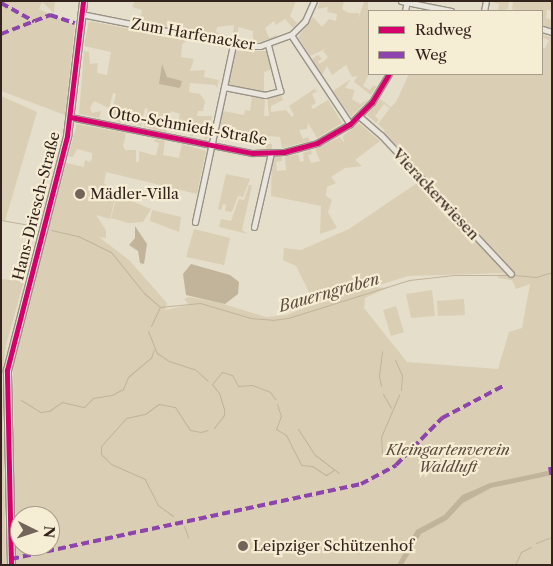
<!DOCTYPE html>
<html>
<head>
<meta charset="utf-8">
<style>
	body { margin:0 }
	#map { position:relative; width:553px; height:566px; overflow:hidden; background:#e5deca; font-family:"Libre Caslon Text",serif }
	div>[style] { position:absolute }
	[style*='--x'] { left:calc(var(--x)*1px); top:calc(var(--y)*1px); width:calc(var(--w)*1px); rotate:calc(var(--a)*1deg) }
	.green>* { inset:0; background:#dacfb4 }
	.water>* { inset:0; background:#c1b49b }
	.stream>* { height:1px; margin:-0.5px; padding:0 0.5px; transform-origin:0.5px; border-radius:0.5px; background:#c1b49b }
	.roads { filter:drop-shadow(1px 0 #989286) drop-shadow(-1px 0 #989286) drop-shadow(0 1px #989286) drop-shadow(0 -1px #989286) }
	.street>* { height:5px; margin:-2.5px; padding:0 2.5px; transform-origin:2.5px; border-radius:2.5px; background:#eae6dd }
	.secondary>* { height:7px; margin:-3.5px; padding:0 3.5px; transform-origin:3.5px; border-radius:3.5px; background:#eae6dd }
	.quiet>* { height:4px; margin-top:-2px; transform-origin:0; background:repeating-linear-gradient(90deg,#8e44ad 0 8px,transparent 0 12px) }
	.cycleway>* { height:5px; margin:-2.5px; padding:0 2.5px; transform-origin:2.5px; border-radius:2.5px; background:#d6006c }
	.dots>* { width:14px; height:14px; translate:-50% -50%; box-sizing:border-box; border:2px solid #f6edd5; border-radius:50% }
	span { translate:-50% -50%; white-space:nowrap; text-align:center; line-height:1.15; -webkit-text-stroke:4.5px #f6edd5; paint-order:stroke }
	.street-label { font-size:15px; color:#34231c }
	.poi-label { font-size:15px; color:#34231c }
	.left { translate:0 -50%; text-align:left }
	.park-label { font-size:15px; color:#5b4b3e; font-style:italic }
	.water-label { font-size:16px; color:#604f41; font-style:italic }
	.frame { position:absolute; inset:0; border:2px solid #34231c; pointer-events:none }
	.legend { position:absolute; left:368px; top:10px; width:175px; height:65px; box-sizing:border-box; background:#f6edd5; border:1px solid #a89c8b; margin:0; padding:6px 9px; list-style:none; font-size:15px; color:#34231c }
	.legend li { display:flex; align-items:center; gap:10px; height:25px }
	.legend b { width:25px; border:1px solid #a89c8b }
	.north { position:absolute; left:10px; top:506px; width:50px; height:50px; box-sizing:border-box; background:#f6edd5; border:1px solid #a89c8b; border-radius:50%; rotate:94deg; font-size:14px; font-weight:700; line-height:20px; text-align:center; color:#34231c }
	.north::after { content:''; display:block; margin:auto; width:18px; height:22px; background:#726459; clip-path:polygon(50% 0,100% 100%,50% 72%,0 100%) }
</style>
</head>
<body>
<div id="map">
	<div class="green">
		<div style="clip-path:polygon(1px 1px,55px 1px,54px 13px,42px 2px,39px 9px,75px 25px,65px 115px,1px 91px)"></div>
		<div style="clip-path:polygon(135px 1px,296px 1px,290px 16px,297px 23px,293px 28px,285px 19px,276px 25px,274px 21px,265px 28px,269px 38px,276px 35px,277px 38px,256px 43px,253px 43px,253px 31px,238px 27px,238px 41px,232px 40px,234px 25px,217px 27px,216px 32px,221px 34px,221px 38px,135px 20px,136px 16px,141px 17px,142px 10px,132px 7px)"></div>
		<div style="clip-path:polygon(320px 1px,344px 1px,342px 9px,349px 13px,359px 13px,358px 19px,364px 2px,368px 2px,369px 74px,363px 86px,370px 90px,373px 86px,377px 86px,371px 95px,354px 82px,357px 76px,352px 77px,346px 65px,332px 75px,327px 66px,322px 75px,312px 59px,318px 55px,322px 59px,318px 61px,319px 64px,324px 61px,328px 57px,323px 51px,327px 48px,310px 56px,298px 37px,313px 17px,322px 27px,329px 19px,336px 21px,337px 14px,327px 12px,328px 7px,317px 9px)"></div>
		<div style="clip-path:polygon(490px 1px,552px 1px,552px 11px,547px 10px,546px 18px,552px 20px,552px 29px,542px 27px,542px 11px,515px 11px,512px 9px,513px 2px,509px 1px,508px 9px,498px 11px,499px 4px)"></div>
		<div style="clip-path:polygon(89px 21px,188px 40px,182px 44px,181px 57px,194px 59px,190px 71px,205px 70px,204px 77px,219px 80px,217px 88px,215px 85px,190px 83px,189px 92px,200px 94px,205px 101px,203px 111px,198px 111px,197px 116px,212px 116px,207px 139px,204px 139px,207px 125px,196px 124px,193px 137px,190px 136px,193px 124px,182px 121px,182px 117px,176px 134px,180px 114px,171px 111px,166px 132px,144px 127px,148px 109px,145px 108px,141px 126px,110px 120px,116px 94px,113px 93px,109px 108px,94px 101px,90px 108px,92px 113px,101px 111px,99px 118px,79px 114px,84px 51px,89px 52px,90px 64px,98px 63px,97px 73px,107px 75px,111px 52px,84px 46px)"></div>
		<div style="clip-path:polygon(evenodd,543px 35px,552px 37px,552px 470px,490px 483px,462px 495px,444px 515px,416px 530px,397px 565px,15px 565px,13px 362px,66px 163px,84px 167px,85px 160px,90px 162px,92px 159px,92px 153px,77px 149px,73px 157px,68px 156px,77px 124px,126px 133px,123px 146px,125px 150px,136px 150px,136px 162px,139px 162px,139px 151px,156px 156px,159px 143px,154px 142px,155px 139px,165px 141px,163px 155px,179px 158px,182px 144px,206px 151px,197px 194px,106px 172px,104px 183px,116px 194px,110px 219px,96px 215px,106px 230px,106px 238px,99px 237px,129px 260px,167px 303px,165px 310px,189px 305px,184px 299px,189px 297px,217px 302px,266px 317px,286px 315px,315px 304px,296px 266px,283px 260px,284px 248px,301px 250px,349px 229px,420px 181px,507px 273px,408px 276px,373px 287px,387px 288px,365px 298px,364px 308px,407px 362px,498px 369px,509px 332px,522px 328px,530px 284px,516px 289px,512px 280px,498px 278px,498px 275px,514px 273px,433px 187px,435px 182px,428px 181px,382px 135px,385px 131px,378px 124px,390px 108px,384px 104px,375px 116px,379px 120px,376px 123px,367px 115px,380px 99px,391px 107px,396px 102px,409px 74px,542px 74px,542px 48px,545px 48px,549px 40px,542px 38px,543px 35px,20px 516px,50px 516px,50px 546px,20px 546px,20px 516px)"></div>
		<div style="clip-path:polygon(236px 51px,268px 51px,273px 69px,264px 72px,264px 93px,228px 87px)"></div>
		<div style="clip-path:polygon(351px 79px,345px 88px,355px 90px,352px 99px,360px 104px,369px 99px,351px 117px,333px 91px)"></div>
		<div style="clip-path:polygon(317px 87px,314px 90px,318px 91px,312px 94px,316px 103px,311px 106px,313px 109px,328px 100px,342px 123px,317px 138px,308px 123px,307px 129px,299px 130px,303px 139px,308px 137px,310px 141px,282px 148px,280px 137px,269px 136px,267px 144px,272px 144px,272px 149px,266px 149px,266px 139px,262px 136px,220px 126px,223px 111px,244px 115px,245px 110px,250px 111px,252px 97px,265px 99px,264px 116px,269px 116px,267px 98px,281px 93px,283px 100px,271px 106px,271px 112px,286px 110px,292px 117px,294px 115px,289px 106px)"></div>
		<div style="clip-path:polygon(1px 96px,37px 112px,5px 221px,1px 220px)"></div>
		<div style="clip-path:polygon(359px 123px,380px 141px,355px 160px,362px 166px,345px 168px,331px 177px,336px 183px,327px 187px,326px 196px,332px 200px,328px 212px,337px 228px,320px 234px,321px 206px,271px 196px,272px 158px,282px 157px,282px 161px,276px 162px,277px 171px,286px 170px,285px 157px,298px 154px,300px 162px,304px 161px,303px 153px,311px 150px,312px 154px,308px 155px,311px 163px,320px 161px,315px 149px,340px 137px,344px 143px,343px 136px)"></div>
		<div style="clip-path:polygon(226px 174px,250px 179px,243px 197px,238px 196px,232px 212px,225px 211px,226px 205px,223px 204px,221px 210px,218px 209px)"></div>
		<div style="clip-path:polygon(249px 185px,252px 185px,242px 230px,248px 234px,219px 227px,221px 219px,231px 221px,239px 199px,244px 200px)"></div>
		<div style="clip-path:polygon(117px 195px,151px 209px,143px 222px,128px 223px,111px 218px)"></div>
		<div style="clip-path:polygon(152px 210px,181px 217px,179px 232px,150px 221px)"></div>
		<div style="clip-path:polygon(194px 229px,230px 238px,224px 265px,186px 257px)"></div>
		<div style="clip-path:polygon(1px 279px,24px 281px,6px 345px,2px 377px,6px 565px,1px 565px)"></div>
		<div style="clip-path:polygon(432px 290px,435px 316px,411px 318px,406px 294px)"></div>
		<div style="clip-path:polygon(464px 299px,465px 315px,438px 316px,437px 301px)"></div>
		<div style="clip-path:polygon(396px 306px,404px 332px,391px 336px,383px 310px)"></div>
		<div style="clip-path:polygon(552px 475px,552px 565px,403px 565px,421px 534px,447px 520px,463px 503px,491px 488px)"></div>
	</div>
	<div class="water">
		<div style="clip-path:polygon(162px 64px,167px 77px,182px 81px,180px 88px,159px 84px)"></div>
		<div style="clip-path:polygon(135px 226px,147px 244px,144px 264px,140px 263px,138px 251px,129px 245px,135px 238px)"></div>
		<div style="clip-path:polygon(191px 264px,230px 275px,239px 282px,238px 294px,225px 304px,186px 295px,183px 274px)"></div>
		<div style="clip-path:polygon(552px 470px,552px 475px,491px 488px,463px 503px,447px 520px,421px 534px,403px 565px,397px 565px,416px 530px,444px 515px,462px 495px,490px 483px)"></div>
	</div>
	<div class="stream">
		<div style="--x:1;--y:220;--w:40;--a:10"></div>
		<div style="--x:51;--y:230;--w:28;--a:13"></div>
		<div style="--x:78;--y:236;--w:37;--a:26"></div>
		<div style="--x:111;--y:252;--w:53;--a:51.2"></div>
		<div style="--x:144;--y:293;--w:21;--a:41"></div>
		<div style="--x:160;--y:307;--w:40;--a:-5.7"></div>
		<div style="--x:200;--y:303;--w:53;--a:16.4"></div>
		<div style="--x:251;--y:318;--w:21;--a:5"></div>
		<div style="--x:272;--y:320;--w:16;--a:-7"></div>
		<div style="--x:288;--y:318;--w:127;--a:-17.4"></div>
		<div style="--x:409;--y:280;--w:45;--a:-6.3"></div>
		<div style="--x:454;--y:275;--w:56;--a:0"></div>
		<div style="--x:514;--y:275;--w:22;--a:5"></div>
		<div style="--x:536;--y:277;--w:17;--a:-17"></div>
		<div style="--x:151;--y:326;--w:21;--a:-65"></div>
		<div style="--x:148;--y:331;--w:24;--a:68"></div>
		<div style="--x:157;--y:353;--w:14;--a:34"></div>
		<div style="--x:169;--y:361;--w:28;--a:18"></div>
		<div style="--x:196;--y:370;--w:16;--a:43"></div>
		<div style="--x:395;--y:360;--w:17;--a:65"></div>
		<div style="--x:402;--y:375;--w:15;--a:94"></div>
		<div style="--x:381;--y:386;--w:10;--a:-101"></div>
		<div style="--x:379;--y:376;--w:25;--a:-83"></div>
		<div style="--x:383;--y:394;--w:16;--a:60"></div>
		<div style="--x:21;--y:400;--w:22;--a:32"></div>
		<div style="--x:40;--y:412;--w:9;--a:-6"></div>
		<div style="--x:49;--y:411;--w:16;--a:-35"></div>
		<div style="--x:62;--y:402;--w:23;--a:13"></div>
		<div style="--x:84;--y:407;--w:13;--a:-45"></div>
		<div style="--x:93;--y:398;--w:19;--a:-9"></div>
		<div style="--x:112;--y:395;--w:13;--a:-29"></div>
		<div style="--x:123;--y:389;--w:13;--a:-67"></div>
		<div style="--x:128;--y:377;--w:30;--a:-40"></div>
		<div style="--x:151;--y:358;--w:9;--a:-72"></div>
		<div style="--x:277;--y:404;--w:13;--a:72"></div>
		<div style="--x:281;--y:416;--w:14;--a:111"></div>
		<div style="--x:276;--y:429;--w:12;--a:31"></div>
		<div style="--x:286;--y:435;--w:34;--a:63"></div>
		<div style="--x:301;--y:465;--w:11;--a:5"></div>
		<div style="--x:312;--y:466;--w:17;--a:33"></div>
		<div style="--x:326;--y:475;--w:9;--a:-32"></div>
		<div style="--x:214;--y:428;--w:16;--a:-52"></div>
		<div style="--x:224;--y:415;--w:6;--a:-90"></div>
		<div style="--x:224;--y:409;--w:17;--a:-107"></div>
		<div style="--x:219;--y:393;--w:11;--a:-128"></div>
		<div style="--x:212;--y:384;--w:16;--a:-50"></div>
		<div style="--x:222;--y:372;--w:10;--a:17"></div>
		<div style="--x:232;--y:375;--w:13;--a:61"></div>
		<div style="--x:238;--y:386;--w:14;--a:-4"></div>
		<div style="--x:252;--y:385;--w:19;--a:21"></div>
		<div style="--x:270;--y:392;--w:9;--a:54"></div>
		<div style="--x:298;--y:429;--w:31;--a:57"></div>
		<div style="--x:315;--y:455;--w:30;--a:37"></div>
		<div style="--x:382;--y:454;--w:17;--a:-93"></div>
		<div style="--x:381;--y:437;--w:46;--a:-66.8"></div>
		<div style="--x:173;--y:516;--w:19;--a:-144"></div>
		<div style="--x:158;--y:505;--w:29;--a:-117"></div>
		<div style="--x:145;--y:479;--w:37;--a:-156"></div>
		<div style="--x:111;--y:464;--w:14;--a:-135"></div>
		<div style="--x:101;--y:454;--w:8;--a:-90"></div>
		<div style="--x:101;--y:446;--w:38;--a:-48"></div>
		<div style="--x:126;--y:418;--w:19;--a:-12"></div>
		<div style="--x:145;--y:414;--w:17;--a:-36"></div>
		<div style="--x:159;--y:404;--w:16;--a:11"></div>
		<div style="--x:175;--y:407;--w:27;--a:57"></div>
		<div style="--x:190;--y:430;--w:11;--a:10"></div>
		<div style="--x:201;--y:432;--w:7;--a:-16"></div>
		<div style="--x:184;--y:526;--w:12;--a:70"></div>
		<div style="--x:536;--y:543;--w:17;--a:-21"></div>
		<div style="--x:515;--y:565;--w:14;--a:-65"></div>
		<div style="--x:521;--y:552;--w:11;--a:-27"></div>
	</div>
	<div class="roads">
		<div class="street">
			<div style="--x:401;--y:1;--w:51;--a:11.3"></div>
			<div style="--x:405;--y:11;--w:10;--a:-79"></div>
			<div style="--x:484;--y:11;--w:10;--a:-79"></div>
			<div style="--x:81;--y:14;--w:164;--a:11.2"></div>
			<div style="--x:242;--y:46;--w:18;--a:0"></div>
			<div style="--x:260;--y:46;--w:33;--a:-20"></div>
			<div style="--x:291;--y:35;--w:20;--a:-45"></div>
			<div style="--x:305;--y:21;--w:22;--a:-66"></div>
			<div style="--x:542;--y:29;--w:10;--a:17"></div>
			<div style="--x:291;--y:35;--w:107;--a:56.5"></div>
			<div style="--x:224;--y:87;--w:42;--a:11"></div>
			<div style="--x:265;--y:95;--w:16;--a:-15"></div>
			<div style="--x:280;--y:91;--w:48;--a:-104.6"></div>
			<div style="--x:359;--y:116;--w:29;--a:41"></div>
			<div style="--x:381;--y:135;--w:190;--a:46.9"></div>
			<div style="--x:70;--y:117;--w:186;--a:11.2"></div>
			<div style="--x:252;--y:153;--w:32;--a:-2"></div>
			<div style="--x:284;--y:152;--w:34;--a:-15"></div>
			<div style="--x:317;--y:143;--w:38;--a:-30"></div>
			<div style="--x:350;--y:124;--w:31;--a:-45"></div>
			<div style="--x:372;--y:102;--w:33;--a:-59"></div>
			<div style="--x:195;--y:222;--w:182;--a:-77.9"></div>
			<div style="--x:254;--y:227;--w:76;--a:-77.1"></div>
		</div>
		<div class="secondary">
			<div style="--x:11;--y:565;--w:195;--a:-91.2"></div>
			<div style="--x:7;--y:370;--w:242;--a:-75.6"></div>
			<div style="--x:67;--y:136;--w:136;--a:-83.2"></div>
		</div>
	</div>
	<div class="quiet">
		<div style="--x:1;--y:3;--w:38;--a:29"></div>
		<div style="--x:1;--y:34;--w:53;--a:-21.2"></div>
		<div style="--x:50;--y:15;--w:26;--a:18"></div>
		<div style="--x:550;--y:467;--w:11;--a:80"></div>
		<div style="--x:11;--y:559;--w:358;--a:-12.1"></div>
		<div style="--x:361;--y:484;--w:40;--a:-28"></div>
		<div style="--x:396;--y:465;--w:66;--a:-45.6"></div>
		<div style="--x:442;--y:418;--w:69;--a:-27.7"></div>
	</div>
	<div class="cycleway">
		<div style="--x:70;--y:117;--w:186;--a:11.2"></div>
		<div style="--x:252;--y:153;--w:32;--a:-2"></div>
		<div style="--x:284;--y:152;--w:34;--a:-15"></div>
		<div style="--x:317;--y:143;--w:38;--a:-30"></div>
		<div style="--x:350;--y:124;--w:31;--a:-45"></div>
		<div style="--x:372;--y:102;--w:33;--a:-59"></div>
		<div style="--x:11;--y:565;--w:195;--a:-91.2"></div>
		<div style="--x:7;--y:370;--w:242;--a:-75.6"></div>
		<div style="--x:67;--y:136;--w:136;--a:-83.2"></div>
	</div>
	<div class="dots">
		<div style="left:80px;top:194px;background:#726459"></div>
		<div style="left:243px;top:546px;background:#726459"></div>
	</div>
	<div class="street-label">
		<span style="left:193px;top:34px;rotate:10deg">Zum Harfenacker</span>
		<span style="left:188px;top:126px;rotate:10deg">Otto-Schmiedt-Straße</span>
		<span style="left:436px;top:194px;rotate:47deg">Vierackerwiesen</span>
		<span style="left:36px;top:206px;rotate:-76deg">Hans-Driesch-Straße</span>
	</div>
	<div class="poi-label">
		<span class="left" style="left:90px;top:194px">Mädler-Villa</span>
		<span class="left" style="left:253px;top:546px">Leipziger Schützenhof</span>
	</div>
	<div class="park-label">
		<span style="left:448px;top:458px">Kleingartenverein<br>Waldluft</span>
	</div>
	<div class="water-label">
		<span style="left:329px;top:292px;rotate:-16deg">Bauerngraben</span>
	</div>
	<div class="frame"></div>
	<ul class="legend">
	<li><b style="height:6px;background:#d6006c"></b>Radweg</li>
	<li><b style="height:6px;background:#8e44ad"></b>Weg</li>
	</ul>
	<div class="north">N</div>
</div>
</body>
</html>
